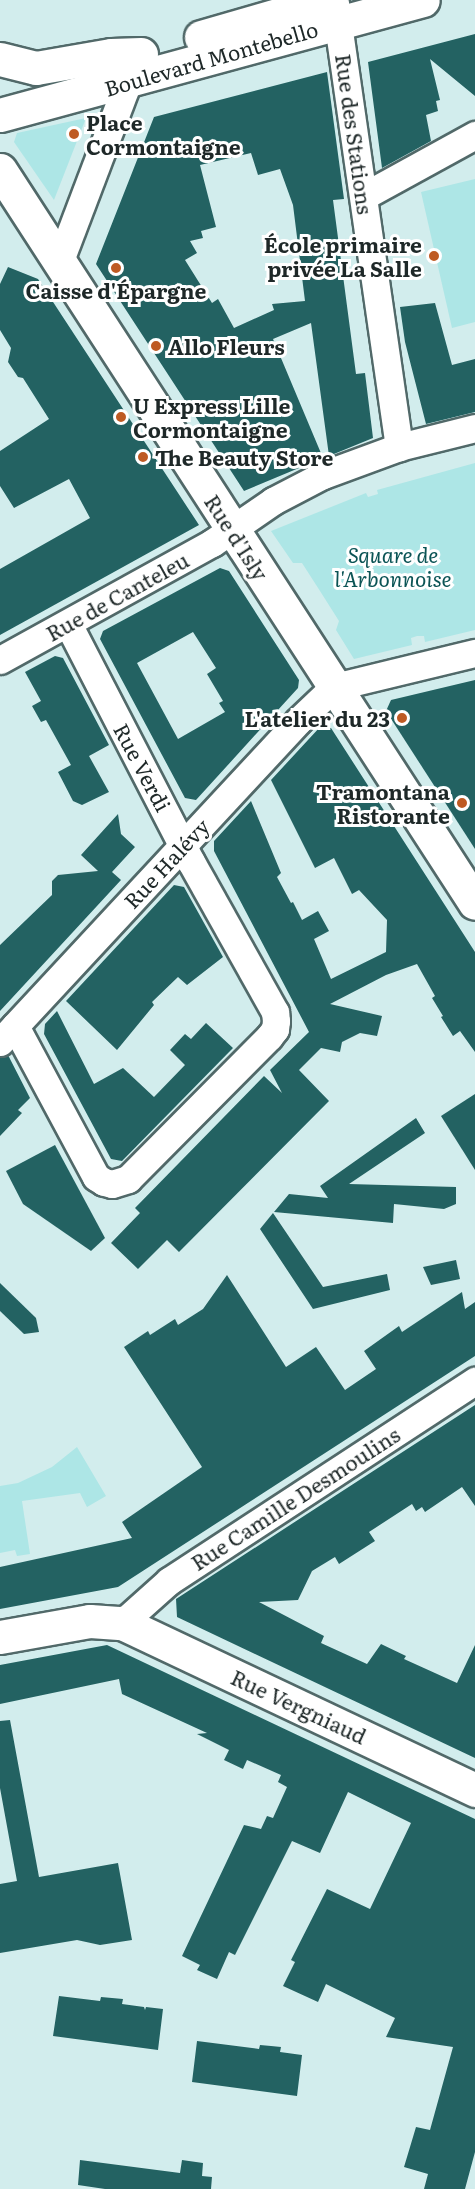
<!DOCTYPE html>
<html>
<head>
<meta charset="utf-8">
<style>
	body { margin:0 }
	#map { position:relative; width:475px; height:2189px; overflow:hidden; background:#d2eded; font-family:Literata,serif }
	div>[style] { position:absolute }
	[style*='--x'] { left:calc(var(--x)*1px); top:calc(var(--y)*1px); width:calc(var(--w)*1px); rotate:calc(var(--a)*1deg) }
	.green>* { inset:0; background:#ade6e6 }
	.building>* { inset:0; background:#236262 }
	.roads { filter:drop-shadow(2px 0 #516969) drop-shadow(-2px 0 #516969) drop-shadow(0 2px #516969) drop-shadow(0 -2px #516969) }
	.minor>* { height:27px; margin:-13.5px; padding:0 13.5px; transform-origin:13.5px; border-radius:13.5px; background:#fff }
	.tertiary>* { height:33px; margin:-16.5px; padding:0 16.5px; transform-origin:16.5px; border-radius:16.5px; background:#fff }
	.secondary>* { height:33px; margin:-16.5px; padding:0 16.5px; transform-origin:16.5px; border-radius:16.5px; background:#fff }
	.dots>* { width:16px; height:16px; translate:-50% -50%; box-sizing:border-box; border:3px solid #fff; border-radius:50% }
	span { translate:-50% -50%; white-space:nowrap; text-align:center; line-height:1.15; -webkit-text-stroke:6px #fff; paint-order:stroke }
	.street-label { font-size:21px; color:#1e2828 }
	.poi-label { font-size:21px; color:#1e2828; font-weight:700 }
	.left { translate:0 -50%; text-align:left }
	.right { translate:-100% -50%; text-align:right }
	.park-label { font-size:21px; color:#0b5455; font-style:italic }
</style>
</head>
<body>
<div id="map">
	<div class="green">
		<div style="clip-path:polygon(86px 118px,54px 200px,14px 142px,17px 133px)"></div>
		<div style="clip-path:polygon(475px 179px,475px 322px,452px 328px,421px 192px)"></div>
		<div style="clip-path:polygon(475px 463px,475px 630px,425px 642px,424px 636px,417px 636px,411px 638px,412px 645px,354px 659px,336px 630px,339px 621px,320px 591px,302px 563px,293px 563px,271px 531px,366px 493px,368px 497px,378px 494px,377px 490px)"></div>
		<div style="clip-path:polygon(77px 1447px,106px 1496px,87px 1507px,80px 1493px,22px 1501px,30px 1554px,17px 1556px,15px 1550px,0 1553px,0 1486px,18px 1483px,52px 1467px)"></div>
	</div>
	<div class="building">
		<div style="clip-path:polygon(475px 34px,475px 96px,430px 59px,440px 100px,436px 101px,438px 111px,426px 115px,431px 141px,382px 168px,368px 62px)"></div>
		<div style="clip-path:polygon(evenodd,327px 72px,344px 199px,333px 200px,356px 374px,365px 373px,373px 438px,329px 456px,311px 323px,273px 339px,323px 458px,244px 491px,96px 264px,154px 117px,327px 72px,251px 153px,258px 175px,280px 169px,293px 205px,305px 301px,272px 304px,274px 310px,234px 328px,218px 299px,212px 303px,185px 260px,197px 253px,190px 241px,203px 238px,201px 231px,216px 227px,200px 165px,251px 153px)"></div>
		<div style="clip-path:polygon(8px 267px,38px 279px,199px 525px,0 635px,0 569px,90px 518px,69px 479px,14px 508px,0 486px,0 451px,49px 419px,23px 378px,18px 377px,8px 362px,11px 348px,0 330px,0 284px)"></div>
		<div style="clip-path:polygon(435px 303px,452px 365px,475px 359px,475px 412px,426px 424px,405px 342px,400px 307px)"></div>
		<div style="clip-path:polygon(evenodd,220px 568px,229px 571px,299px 680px,298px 688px,196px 800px,185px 798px,100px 639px,103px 631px,220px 568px,193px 632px,216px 668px,207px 674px,223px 701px,219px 703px,225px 712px,178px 739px,137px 663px,193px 632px)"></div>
		<div style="clip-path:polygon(55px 656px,63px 658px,109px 745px,89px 756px,109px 792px,82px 805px,73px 801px,58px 772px,71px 765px,46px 720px,41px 722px,32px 706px,41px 701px,25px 672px)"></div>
		<div style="clip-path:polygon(475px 680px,475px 849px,386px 711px,391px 700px)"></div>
		<div style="clip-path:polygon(320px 727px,331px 728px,475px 952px,475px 1052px,460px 1031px,453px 1036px,441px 1017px,443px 1016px,432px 998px,435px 996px,417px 964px,386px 975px,330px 1004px,382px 1016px,377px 1036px,360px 1033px,342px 1042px,340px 1052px,321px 1048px,299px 1070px,329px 1101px,179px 1252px,167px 1240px,138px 1269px,111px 1243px,140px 1213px,135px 1208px,264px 1076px,282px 1093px,270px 1070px,309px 1032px,214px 851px,214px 841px,251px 801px,281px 873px,277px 877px,291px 903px,293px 902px,302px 920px,318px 911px,329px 931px,314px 939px,331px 979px,386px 952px,387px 920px,359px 890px,352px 894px,334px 858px,315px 868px,271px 780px)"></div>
		<div style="clip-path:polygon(118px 814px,121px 834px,135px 847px,112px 872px,121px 880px,0 1011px,0 945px,52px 895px,52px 881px,58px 875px,98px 871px,81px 855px)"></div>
		<div style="clip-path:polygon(174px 885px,184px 887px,223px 957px,187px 985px,178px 977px,152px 1002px,154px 1005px,117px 1050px,66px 1001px)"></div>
		<div style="clip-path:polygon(57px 1011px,94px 1084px,123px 1068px,154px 1097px,185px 1065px,170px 1050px,185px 1034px,191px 1039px,206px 1023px,233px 1048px,122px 1161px,111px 1159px,44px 1034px,45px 1024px)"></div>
		<div style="clip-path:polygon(8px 1055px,30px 1098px,18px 1110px,22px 1113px,0 1136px,0 1057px)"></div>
		<div style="clip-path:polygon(475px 1094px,475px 1170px,441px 1116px)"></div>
		<div style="clip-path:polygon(416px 1118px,425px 1133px,349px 1184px,456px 1187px,456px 1204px,444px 1209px,394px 1204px,393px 1223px,274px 1212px,289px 1194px,328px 1198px,320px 1186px)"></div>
		<div style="clip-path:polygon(55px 1145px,105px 1238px,91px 1251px,23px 1204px,6px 1171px)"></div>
		<div style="clip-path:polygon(273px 1213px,323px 1287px,387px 1274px,390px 1290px,313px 1309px,260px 1229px)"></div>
		<div style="clip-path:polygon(456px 1260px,460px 1279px,431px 1285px,423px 1267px)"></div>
		<div style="clip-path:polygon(227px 1275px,286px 1367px,316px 1347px,345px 1390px,376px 1369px,364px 1351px,399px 1326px,402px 1332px,462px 1292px,465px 1309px,475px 1302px,475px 1356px,118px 1587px,0 1609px,0 1567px,132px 1538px,122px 1522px,202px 1467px,124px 1347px,148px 1331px,150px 1335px,175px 1319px,178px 1325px,203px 1309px)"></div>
		<div style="clip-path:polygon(0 1283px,36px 1318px,39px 1332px,24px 1334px,0 1311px)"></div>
		<div style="clip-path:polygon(475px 1405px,475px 1506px,462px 1487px,425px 1512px,422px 1507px,416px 1511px,412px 1504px,369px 1532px,375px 1541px,339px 1564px,335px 1557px,312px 1571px,298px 1600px,259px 1602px,324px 1636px,321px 1643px,367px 1664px,381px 1644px,406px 1656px,404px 1659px,457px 1683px,475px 1645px,475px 1758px,177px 1617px,176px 1599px)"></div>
		<div style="clip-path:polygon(107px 1645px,475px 1819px,475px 2152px,465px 2189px,424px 2189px,428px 2174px,404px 2167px,416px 2127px,430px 2130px,453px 2047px,386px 2037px,395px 2018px,326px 1984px,318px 2002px,283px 1986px,295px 1962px,291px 1960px,327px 1889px,370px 1909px,411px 1823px,348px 1792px,320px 1853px,292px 1841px,235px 1955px,229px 1952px,217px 1979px,197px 1970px,200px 1965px,182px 1956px,244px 1825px,261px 1829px,267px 1816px,273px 1818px,287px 1787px,278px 1782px,281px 1775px,247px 1760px,243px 1769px,224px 1760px,229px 1750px,197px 1734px,207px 1733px,122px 1694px,119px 1679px,0 1704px,0 1665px)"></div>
		<div style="clip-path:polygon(10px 1720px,39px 1877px,118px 1863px,132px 1940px,100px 1945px,77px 1940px,0 1953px,0 1884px,17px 1881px,0 1788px,0 1721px)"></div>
		<div style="clip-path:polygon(59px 1996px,100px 2001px,101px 1997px,123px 1999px,122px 2004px,144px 2007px,145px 2010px,146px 2007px,163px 2009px,158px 2050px,53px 2036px)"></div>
		<div style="clip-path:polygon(197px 2041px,259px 2049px,260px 2045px,271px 2046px,281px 2047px,280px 2052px,302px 2055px,297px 2096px,192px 2082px)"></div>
		<div style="clip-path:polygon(80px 2160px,180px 2173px,182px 2160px,203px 2163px,202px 2176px,212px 2177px,211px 2189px,105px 2189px,78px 2185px)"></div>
	</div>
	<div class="roads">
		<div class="minor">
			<div style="--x:335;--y:3;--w:449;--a:81.8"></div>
			<div style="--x:364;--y:196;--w:127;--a:-28.8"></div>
			<div style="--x:59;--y:263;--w:195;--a:-69.2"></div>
			<div style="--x:0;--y:660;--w:242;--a:-28.9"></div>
			<div style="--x:212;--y:543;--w:74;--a:-34.5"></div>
			<div style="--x:273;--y:501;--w:56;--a:-27.5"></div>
			<div style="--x:323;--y:475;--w:81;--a:-20.2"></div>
			<div style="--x:399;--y:447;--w:78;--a:-14"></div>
			<div style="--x:15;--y:1026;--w:171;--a:61.8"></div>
			<div style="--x:96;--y:1177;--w:9;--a:32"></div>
			<div style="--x:104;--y:1182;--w:8;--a:14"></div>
			<div style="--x:112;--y:1184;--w:17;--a:-17"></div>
			<div style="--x:128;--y:1179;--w:200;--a:-45.2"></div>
			<div style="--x:269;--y:1037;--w:10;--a:-53"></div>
			<div style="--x:275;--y:1029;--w:8;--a:-83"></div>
			<div style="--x:276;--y:1021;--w:9;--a:-96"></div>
			<div style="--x:275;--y:1012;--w:172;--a:-119.2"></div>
			<div style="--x:191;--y:862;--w:268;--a:-117.3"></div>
			<div style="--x:0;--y:1042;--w:438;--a:-47.1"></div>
			<div style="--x:298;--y:721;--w:50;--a:-43.4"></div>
			<div style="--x:334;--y:687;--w:145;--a:-13.6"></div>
			<div style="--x:122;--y:1623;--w:63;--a:-41.8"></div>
			<div style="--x:169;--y:1581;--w:366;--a:-33.2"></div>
		</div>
		<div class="tertiary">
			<div style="--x:0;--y:170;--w:873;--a:57.06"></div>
			<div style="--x:0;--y:1637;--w:91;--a:-10.1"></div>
			<div style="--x:90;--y:1621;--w:32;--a:4"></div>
			<div style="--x:122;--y:1623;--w:391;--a:25.3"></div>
		</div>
		<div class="secondary">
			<div style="--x:201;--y:37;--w:133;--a:-16.1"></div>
			<div style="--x:0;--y:59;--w:37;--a:14"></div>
			<div style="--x:36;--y:68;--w:76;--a:-9.8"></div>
			<div style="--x:111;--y:55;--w:30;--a:-2"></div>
			<div style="--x:0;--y:115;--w:438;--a:-15.2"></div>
		</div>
	</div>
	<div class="dots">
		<div style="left:74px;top:134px;background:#be5a23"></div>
		<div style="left:434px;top:256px;background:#be5a23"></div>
		<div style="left:116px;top:268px;background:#be5a23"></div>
		<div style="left:156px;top:346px;background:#be5a23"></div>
		<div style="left:121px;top:417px;background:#be5a23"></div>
		<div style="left:143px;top:457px;background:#be5a23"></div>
		<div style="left:402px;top:718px;background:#be5a23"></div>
		<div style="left:462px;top:803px;background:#be5a23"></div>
	</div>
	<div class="street-label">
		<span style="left:211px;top:58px;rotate:-16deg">Boulevard Montebello</span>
		<span style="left:355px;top:134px;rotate:82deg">Rue des Stations</span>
		<span style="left:237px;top:537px;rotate:57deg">Rue d'Isly</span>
		<span style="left:117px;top:596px;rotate:-29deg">Rue de Canteleu</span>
		<span style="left:143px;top:767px;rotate:62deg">Rue Verdi</span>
		<span style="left:166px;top:863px;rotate:-47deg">Rue Halévy</span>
		<span style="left:295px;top:1498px;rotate:-33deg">Rue Camille Desmoulins</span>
		<span style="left:299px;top:1706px;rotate:25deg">Rue Vergniaud</span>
	</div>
	<div class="poi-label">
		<span class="left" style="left:86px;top:134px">Place<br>Cormontaigne</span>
		<span class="right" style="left:422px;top:256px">École primaire<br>privée La Salle</span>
		<span style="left:116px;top:290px">Caisse d'Épargne</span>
		<span class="left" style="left:168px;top:346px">Allo Fleurs</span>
		<span class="left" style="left:133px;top:417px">U Express Lille<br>Cormontaigne</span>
		<span class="left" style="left:155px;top:457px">The Beauty Store</span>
		<span class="right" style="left:390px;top:718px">L'atelier du 23</span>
		<span class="right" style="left:450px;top:803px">Tramontana<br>Ristorante</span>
	</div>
	<div class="park-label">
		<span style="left:393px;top:566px">Square de<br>l'Arbonnoise</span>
	</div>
</div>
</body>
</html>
